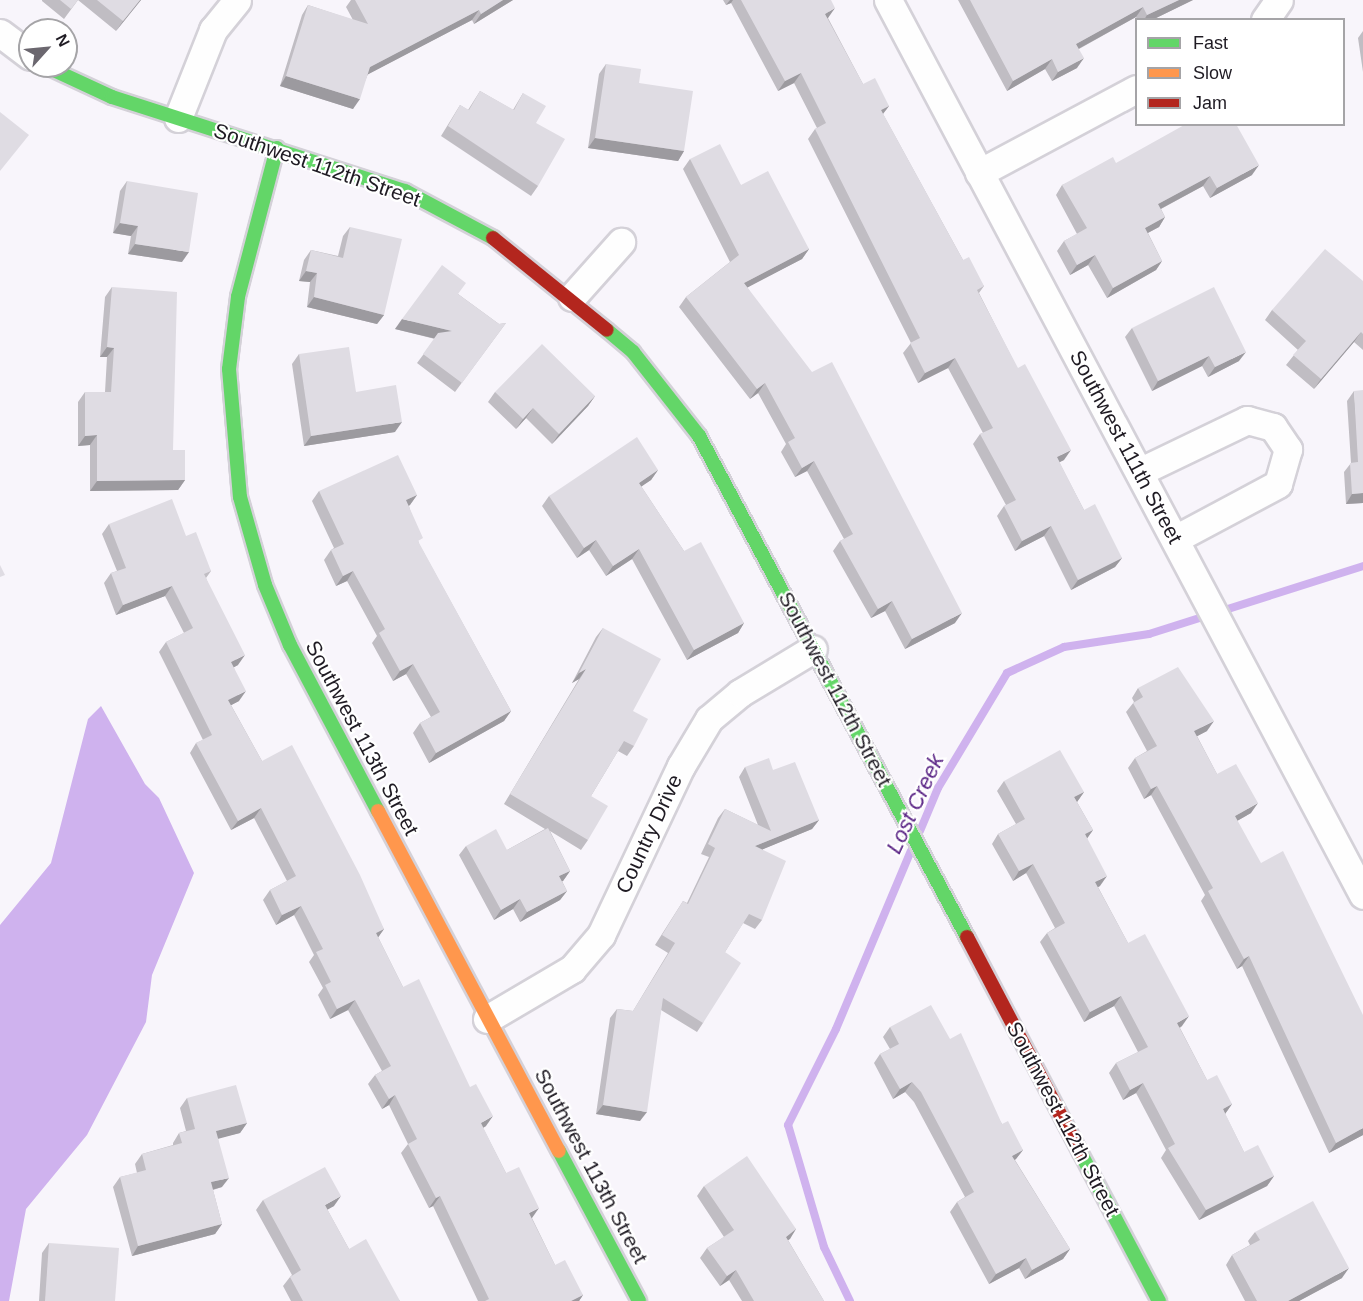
<!DOCTYPE html>
<html>
<head>
<meta charset="utf-8">
<style>
	body { margin:0 }
	#map { position:relative; width:1363px; height:1301px; overflow:hidden; background:#f8f5fb; font-family:Helvetica,sans-serif }
	div>[style] { position:absolute }
	[style*='--x'] { left:calc(var(--x)*1px); top:calc(var(--y)*1px); width:calc(var(--w)*1px); rotate:calc(var(--a)*1deg) }
	.water>* { inset:0; background:#cfb2ee }
	.stream>* { height:8px; margin:-4px; padding:0 4px; transform-origin:4px; border-radius:4px; background:#cfb2ee }
	.roads { filter:drop-shadow(2px 0 #d4d1d8) drop-shadow(-2px 0 #d4d1d8) drop-shadow(0 2px #d4d1d8) drop-shadow(0 -2px #d4d1d8) }
	.street>* { height:27px; margin:-13.5px; padding:0 13.5px; transform-origin:13.5px; border-radius:13.5px; background:#fefefe }
	.fast>* { height:14px; margin:-7px; padding:0 7px; transform-origin:7px; border-radius:7px; background:#63d668 }
	.slow>* { height:14px; margin:-7px; padding:0 7px; transform-origin:7px; border-radius:7px; background:#ff974d }
	.jam>* { height:14px; margin:-7px; padding:0 7px; transform-origin:7px; border-radius:7px; background:#b3261e }
	.wall>* { inset:0; background:#c0bdc3 }
	.shaded-wall>* { inset:0; background:#9c9a9f }
	.building>* { inset:0; background:#dfdce3 }
	span { translate:-50% -50%; white-space:nowrap; text-align:center; line-height:1.15; -webkit-text-stroke:4.5px #fff; paint-order:stroke }
	.street-label { font-size:21px; color:#1f1b23 }
	.water-label { font-size:22px; color:#5c2787; font-style:italic }
	.legend { position:absolute; left:1135px; top:18px; width:210px; height:108px; box-sizing:border-box; background:#fff; border:2px solid #a5a4a7; margin:0; padding:8px 10px; list-style:none; font-size:18px; color:#1f1b23 }
	.legend li { display:flex; align-items:center; gap:12px; height:30px }
	.legend b { width:30px; border:2px solid #a5a4a7 }
	.north { position:absolute; left:18px; top:18px; width:60px; height:60px; box-sizing:border-box; background:#fff; border:2px solid #a5a4a7; border-radius:50%; rotate:63deg; font-size:16px; font-weight:700; line-height:24px; text-align:center; color:#1f1b23 }
	.north::after { content:''; display:block; margin:auto; width:21px; height:27px; background:#6b676f; clip-path:polygon(50% 0,100% 100%,50% 72%,0 100%) }
</style>
</head>
<body>
<div id="map">
	<div class="water">
		<div style="clip-path:polygon(101px 706px,145px 784px,159px 798px,194px 873px,152px 975px,146px 1022px,87px 1135px,26px 1209px,9px 1301px,0 1301px,0 925px,51px 863px,88px 719px)"></div>
	</div>
	<div class="stream">
		<div style="--x:920;--y:831;--w:47;--a:-67.3"></div>
		<div style="--x:938;--y:788;--w:134;--a:-59"></div>
		<div style="--x:1007;--y:673;--w:63;--a:-24.5"></div>
		<div style="--x:1064;--y:647;--w:86;--a:-8.7"></div>
		<div style="--x:1149;--y:634;--w:225;--a:-17.6"></div>
		<div style="--x:850;--y:1301;--w:60;--a:-115.7"></div>
		<div style="--x:824;--y:1247;--w:127;--a:-106.4"></div>
		<div style="--x:788;--y:1125;--w:107;--a:-63.4"></div>
		<div style="--x:836;--y:1029;--w:193;--a:-67.2"></div>
	</div>
	<div class="roads">
		<div class="street">
			<div style="--x:888;--y:0;--w:1013;--a:62.04"></div>
			<div style="--x:1265;--y:20;--w:24;--a:-55"></div>
			<div style="--x:0;--y:33;--w:38;--a:37"></div>
			<div style="--x:178;--y:118;--w:95;--a:-68.3"></div>
			<div style="--x:213;--y:30;--w:38;--a:-51"></div>
			<div style="--x:979;--y:173;--w:178;--a:-28.1"></div>
			<div style="--x:572;--y:297;--w:74;--a:-48.3"></div>
			<div style="--x:1139;--y:472;--w:120;--a:-25.7"></div>
			<div style="--x:1247;--y:420;--w:27;--a:15"></div>
			<div style="--x:1273;--y:427;--w:27;--a:56"></div>
			<div style="--x:1288;--y:449;--w:36;--a:106"></div>
			<div style="--x:1278;--y:484;--w:117;--a:151.9"></div>
			<div style="--x:487;--y:1019;--w:99;--a:-30.5"></div>
			<div style="--x:572;--y:969;--w:45;--a:-49.5"></div>
			<div style="--x:601;--y:935;--w:187;--a:-64.7"></div>
			<div style="--x:681;--y:766;--w:55;--a:-59.2"></div>
			<div style="--x:709;--y:719;--w:40;--a:-40"></div>
			<div style="--x:740;--y:693;--w:85;--a:-31.1"></div>
		</div>
		<div class="fast">
			<div style="--x:45;--y:66;--w:74;--a:24.8"></div>
			<div style="--x:112;--y:97;--w:308;--a:17.8"></div>
			<div style="--x:405;--y:191;--w:100;--a:28.1"></div>
			<div style="--x:277;--y:148;--w:154;--a:104.7"></div>
			<div style="--x:238;--y:297;--w:73;--a:97.1"></div>
			<div style="--x:229;--y:369;--w:128;--a:85.1"></div>
			<div style="--x:240;--y:497;--w:91;--a:74.1"></div>
			<div style="--x:265;--y:585;--w:65;--a:67.4"></div>
			<div style="--x:290;--y:645;--w:188;--a:62.1"></div>
			<div style="--x:607;--y:330;--w:34;--a:40"></div>
			<div style="--x:633;--y:352;--w:107;--a:51.8"></div>
			<div style="--x:699;--y:436;--w:568;--a:61.86"></div>
			<div style="--x:559;--y:1151;--w:170;--a:61.9"></div>
			<div style="--x:1080;--y:1152;--w:169;--a:62.1"></div>
		</div>
		<div class="slow">
			<div style="--x:378;--y:811;--w:385;--a:62"></div>
		</div>
		<div class="jam">
			<div style="--x:493;--y:238;--w:146;--a:38.9"></div>
			<div style="--x:967;--y:937;--w:243;--a:62.3"></div>
		</div>
	</div>
	<div class="wall">
		<div style="clip-path:polygon(42px 0,141px 0,116px 31px,78px 0,64px 19px,42px 1px)"></div>
		<div style="clip-path:polygon(351px 0,513px 0,474px 24px,472px 20px,368px 74px,353px 109px,280px 86px,302px 15px,308px 5px,353px 20px,346px 7px)"></div>
		<div style="clip-path:polygon(723px 0,831px 0,828px 18px,863px 84px,889px 106px,883px 114px,963px 260px,984px 286px,979px 293px,1064px 460px,1059px 462px,1084px 510px,1122px 558px,1115px 567px,1071px 590px,1044px 536px,1015px 551px,997px 516px,1004px 506px,1006px 505px,973px 444px,980px 434px,983px 433px,948px 368px,918px 383px,903px 353px,911px 343px,808px 139px,815px 129px,817px 128px,794px 83px,778px 91px,731px 3px,726px 5px)"></div>
		<div style="clip-path:polygon(958px 0,1193px 0,1152px 20px,1137px 20px,1136px 17px,1079px 49px,1077px 68px,1052px 81px,1045px 69px,1007px 91px)"></div>
		<div style="clip-path:polygon(1363px 31px,1363px 72px,1358px 38px)"></div>
		<div style="clip-path:polygon(606px 64px,639px 83px,684px 151px,678px 161px,588px 148px,599px 74px)"></div>
		<div style="clip-path:polygon(480px 91px,513px 110px,523px 93px,536px 123px,538px 186px,531px 196px,441px 136px,460px 105px,468px 110px)"></div>
		<div style="clip-path:polygon(690px 159px,741px 185px,809px 249px,802px 259px,747px 287px,955px 623px,905px 649px,885px 611px,871px 618px,833px 551px,840px 541px,844px 539px,807px 471px,795px 477px,781px 452px,786px 444px,758px 393px,750px 399px,679px 307px,686px 297px,730px 262px,683px 169px)"></div>
		<div style="clip-path:polygon(1116px 163px,1252px 175px,1210px 198px,1203px 186px,1161px 209px,1165px 217px,1159px 227px,1148px 233px,1162px 261px,1156px 270px,1107px 298px,1088px 265px,1070px 275px,1057px 251px,1064px 241px,1077px 234px,1056px 195px,1062px 185px)"></div>
		<div style="clip-path:polygon(127px 181px,182px 262px,128px 254px,131px 236px,113px 233px,120px 191px)"></div>
		<div style="clip-path:polygon(350px 227px,384px 315px,377px 324px,307px 307px,310px 282px,299px 281px,304px 260px,311px 250px,338px 256px,343px 236px)"></div>
		<div style="clip-path:polygon(1363px 281px,1363px 350px,1354px 342px,1314px 389px,1286px 365px,1298px 350px,1265px 320px,1272px 310px)"></div>
		<div style="clip-path:polygon(112px 287px,173px 450px,185px 480px,178px 490px,90px 491px,90px 445px,78px 446px,78px 402px,85px 392px,105px 392px,107px 357px,100px 357px,105px 297px)"></div>
		<div style="clip-path:polygon(458px 294px,499px 324px,506px 323px,455px 392px,417px 363px,435px 339px,395px 329px)"></div>
		<div style="clip-path:polygon(1132px 328px,1239px 361px,1208px 377px,1202px 366px,1152px 391px,1125px 337px)"></div>
		<div style="clip-path:polygon(299px 354px,356px 392px,395px 432px,304px 446px,292px 364px)"></div>
		<div style="clip-path:polygon(1354px 391px,1363px 503px,1346px 504px,1344px 472px,1351px 463px,1347px 401px)"></div>
		<div style="clip-path:polygon(495px 392px,595px 396px,588px 406px,552px 444px,526px 418px,516px 429px,488px 402px)"></div>
		<div style="clip-path:polygon(658px 470px,651px 480px,641px 486px,684px 551px,744px 623px,738px 633px,687px 660px,632px 559px,606px 576px,589px 550px,577px 558px,542px 506px,549px 496px)"></div>
		<div style="clip-path:polygon(319px 491px,417px 495px,409px 506px,419px 544px,511px 711px,504px 721px,429px 763px,413px 733px,420px 723px,431px 717px,406px 674px,393px 681px,372px 643px,377px 636px,347px 581px,336px 586px,324px 560px,331px 550px,334px 548px,312px 501px)"></div>
		<div style="clip-path:polygon(109px 524px,186px 536px,211px 571px,206px 578px,238px 665px,234px 667px,239px 701px,231px 705px,262px 761px,384px 929px,378px 937px,403px 987px,486px 1126px,483px 1128px,506px 1173px,532px 1218px,555px 1265px,583px 1295px,579px 1301px,478px 1301px,433px 1206px,429px 1208px,401px 1153px,408px 1144px,389px 1105px,382px 1109px,368px 1084px,375px 1075px,382px 1071px,348px 1010px,330px 1019px,318px 995px,323px 988px,309px 962px,314px 955px,294px 915px,276px 925px,263px 900px,270px 890px,287px 881px,254px 818px,231px 830px,190px 753px,196px 743px,203px 740px,159px 652px,166px 642px,184px 633px,165px 596px,116px 615px,104px 583px,111px 573px,117px 571px,102px 534px)"></div>
		<div style="clip-path:polygon(603px 628px,633px 711px,634px 746px,627px 756px,618px 751px,591px 796px,588px 840px,581px 850px,550px 831px,570px 871px,563px 881px,562px 881px,567px 891px,560px 900px,520px 922px,513px 909px,494px 920px,459px 855px,466px 846px,507px 850px,545px 829px,504px 804px,579px 679px,572px 683px,596px 637px)"></div>
		<div style="clip-path:polygon(1138px 688px,1207px 731px,1197px 736px,1217px 774px,1251px 813px,1237px 821px,1363px 1135px,1329px 1153px,1242px 966px,1237px 969px,1201px 901px,1205px 895px,1151px 795px,1144px 799px,1128px 768px,1135px 758px,1147px 751px,1126px 712px,1134px 702px,1132px 698px)"></div>
		<div style="clip-path:polygon(745px 767px,773px 770px,819px 820px,812px 829px,763px 849px,762px 920px,755px 929px,743px 923px,725px 952px,703px 1023px,697px 1032px,661px 1010px,640px 1121px,596px 1114px,610px 1018px,617px 1009px,633px 1011px,668px 953px,655px 945px,683px 901px,687px 903px,709px 857px,701px 854px,718px 818px,725px 809px,758px 825px,739px 777px)"></div>
		<div style="clip-path:polygon(1004px 781px,1084px 792px,1077px 802px,1093px 830px,1087px 838px,1100px 886px,1098px 887px,1128px 943px,1182px 1026px,1180px 1028px,1207px 1080px,1232px 1104px,1225px 1114px,1244px 1152px,1274px 1176px,1267px 1186px,1199px 1220px,1161px 1158px,1166px 1150px,1136px 1093px,1123px 1100px,1109px 1073px,1116px 1063px,1138px 1052px,1114px 1006px,1084px 1022px,1040px 942px,1047px 933px,1055px 928px,1026px 873px,1013px 881px,992px 844px,998px 834px,1016px 824px,997px 791px)"></div>
		<div style="clip-path:polygon(890px 1027px,950px 1039px,1002px 1124px,1023px 1150px,1015px 1160px,1070px 1249px,1063px 1259px,1025px 1279px,1019px 1268px,989px 1284px,950px 1212px,957px 1202px,965px 1197px,914px 1102px,905px 1092px,893px 1099px,874px 1063px,880px 1054px,890px 1049px,883px 1037px)"></div>
		<div style="clip-path:polygon(187px 1098px,247px 1123px,240px 1133px,218px 1138px,222px 1187px,213px 1190px,222px 1224px,215px 1234px,132px 1256px,113px 1187px,120px 1177px,137px 1173px,135px 1164px,142px 1154px,173px 1145px,173px 1143px,179px 1133px,186px 1131px,180px 1108px)"></div>
		<div style="clip-path:polygon(704px 1186px,796px 1229px,788px 1240px,824px 1301px,742px 1301px,729px 1280px,720px 1286px,700px 1258px,707px 1248px,724px 1237px,697px 1196px)"></div>
		<div style="clip-path:polygon(263px 1200px,334px 1206px,327px 1209px,349px 1249px,400px 1301px,291px 1301px,283px 1286px,290px 1277px,292px 1275px,256px 1210px)"></div>
		<div style="clip-path:polygon(1255px 1232px,1342px 1278px,1299px 1301px,1245px 1301px,1226px 1265px,1232px 1255px,1250px 1245px,1248px 1241px)"></div>
		<div style="clip-path:polygon(49px 1243px,115px 1301px,39px 1301px,42px 1253px)"></div>
	</div>
	<div class="shaded-wall">
		<div style="clip-path:polygon(140px 0,141px 0,116px 31px,123px 21px)"></div>
		<div style="clip-path:polygon(503px 0,513px 0,474px 24px,481px 14px)"></div>
		<div style="clip-path:polygon(730px 0,733px 0,731px 3px,726px 5px)"></div>
		<div style="clip-path:polygon(1179px 0,1193px 0,1152px 20px,1144px 20px,1147px 15px)"></div>
		<div style="clip-path:polygon(1143px 7px,1136px 17px,1069px 54px,1076px 44px)"></div>
		<div style="clip-path:polygon(835px 8px,828px 18px,818px 23px,825px 14px)"></div>
		<div style="clip-path:polygon(479px 10px,472px 20px,363px 77px,370px 67px)"></div>
		<div style="clip-path:polygon(1084px 58px,1077px 68px,1052px 81px,1058px 72px)"></div>
		<div style="clip-path:polygon(1052px 59px,1045px 69px,1007px 91px,1013px 81px)"></div>
		<div style="clip-path:polygon(801px 73px,794px 83px,778px 91px,785px 81px)"></div>
		<div style="clip-path:polygon(286px 76px,360px 99px,353px 109px,280px 86px)"></div>
		<div style="clip-path:polygon(889px 106px,882px 115px,881px 110px)"></div>
		<div style="clip-path:polygon(595px 138px,684px 151px,678px 161px,588px 148px)"></div>
		<div style="clip-path:polygon(1259px 165px,1252px 175px,1210px 198px,1217px 188px)"></div>
		<div style="clip-path:polygon(1210px 176px,1203px 186px,1151px 214px,1158px 204px)"></div>
		<div style="clip-path:polygon(1165px 217px,1159px 227px,1138px 238px,1145px 228px)"></div>
		<div style="clip-path:polygon(120px 223px,138px 226px,131px 236px,113px 233px)"></div>
		<div style="clip-path:polygon(135px 244px,189px 252px,182px 262px,128px 254px)"></div>
		<div style="clip-path:polygon(809px 249px,802px 259px,737px 293px,744px 283px)"></div>
		<div style="clip-path:polygon(1095px 255px,1088px 265px,1070px 275px,1077px 265px)"></div>
		<div style="clip-path:polygon(1162px 261px,1156px 270px,1107px 298px,1113px 288px)"></div>
		<div style="clip-path:polygon(306px 271px,317px 273px,310px 282px,299px 281px)"></div>
		<div style="clip-path:polygon(314px 297px,384px 315px,377px 324px,307px 307px)"></div>
		<div style="clip-path:polygon(402px 319px,452px 331px,445px 341px,395px 329px)"></div>
		<div style="clip-path:polygon(1361px 332px,1354px 342px,1314px 389px,1321px 379px)"></div>
		<div style="clip-path:polygon(107px 347px,114px 348px,107px 357px,100px 357px)"></div>
		<div style="clip-path:polygon(1246px 352px,1239px 361px,1208px 377px,1215px 367px)"></div>
		<div style="clip-path:polygon(1209px 356px,1202px 366px,1152px 391px,1158px 381px)"></div>
		<div style="clip-path:polygon(955px 358px,948px 368px,918px 383px,925px 373px)"></div>
		<div style="clip-path:polygon(765px 383px,758px 393px,750px 399px,757px 389px)"></div>
		<div style="clip-path:polygon(595px 396px,588px 406px,552px 444px,559px 434px)"></div>
		<div style="clip-path:polygon(533px 408px,526px 418px,516px 429px,523px 419px)"></div>
		<div style="clip-path:polygon(402px 422px,395px 432px,304px 446px,311px 436px)"></div>
		<div style="clip-path:polygon(97px 435px,90px 445px,78px 446px,85px 436px)"></div>
		<div style="clip-path:polygon(1071px 450px,1064px 460px,1050px 467px,1057px 457px)"></div>
		<div style="clip-path:polygon(814px 461px,807px 471px,795px 477px,802px 468px)"></div>
		<div style="clip-path:polygon(658px 470px,651px 480px,632px 493px,639px 483px)"></div>
		<div style="clip-path:polygon(185px 480px,178px 490px,90px 491px,97px 481px)"></div>
		<div style="clip-path:polygon(1363px 493px,1363px 503px,1346px 504px,1352px 494px)"></div>
		<div style="clip-path:polygon(417px 495px,410px 505px,399px 510px,406px 500px)"></div>
		<div style="clip-path:polygon(1051px 526px,1044px 536px,1015px 551px,1022px 541px)"></div>
		<div style="clip-path:polygon(596px 540px,589px 550px,577px 558px,584px 548px)"></div>
		<div style="clip-path:polygon(639px 549px,632px 559px,606px 576px,613px 566px)"></div>
		<div style="clip-path:polygon(1122px 558px,1115px 567px,1071px 590px,1078px 580px)"></div>
		<div style="clip-path:polygon(353px 571px,347px 581px,336px 586px,343px 576px)"></div>
		<div style="clip-path:polygon(172px 586px,165px 596px,116px 615px,123px 605px)"></div>
		<div style="clip-path:polygon(892px 601px,885px 611px,871px 618px,878px 609px)"></div>
		<div style="clip-path:polygon(962px 613px,955px 623px,905px 649px,912px 639px)"></div>
		<div style="clip-path:polygon(744px 623px,738px 633px,687px 660px,694px 650px)"></div>
		<div style="clip-path:polygon(245px 655px,238px 665px,225px 672px,231px 662px)"></div>
		<div style="clip-path:polygon(413px 664px,406px 674px,393px 681px,400px 671px)"></div>
		<div style="clip-path:polygon(586px 669px,579px 679px,572px 683px,579px 673px)"></div>
		<div style="clip-path:polygon(246px 691px,239px 701px,222px 710px,228px 700px)"></div>
		<div style="clip-path:polygon(511px 711px,504px 721px,429px 763px,436px 753px)"></div>
		<div style="clip-path:polygon(1214px 721px,1207px 731px,1188px 741px,1194px 731px)"></div>
		<div style="clip-path:polygon(1157px 786px,1151px 795px,1144px 799px,1151px 789px)"></div>
		<div style="clip-path:polygon(1084px 792px,1077px 802px,1074px 797px)"></div>
		<div style="clip-path:polygon(1258px 803px,1251px 813px,1228px 826px,1235px 816px)"></div>
		<div style="clip-path:polygon(261px 808px,254px 818px,231px 830px,238px 821px)"></div>
		<div style="clip-path:polygon(819px 820px,812px 829px,749px 855px,755px 846px)"></div>
		<div style="clip-path:polygon(1093px 830px,1086px 840px,1085px 834px)"></div>
		<div style="clip-path:polygon(1033px 864px,1026px 873px,1013px 881px,1019px 871px)"></div>
		<div style="clip-path:polygon(570px 871px,563px 881px,552px 886px,559px 876px)"></div>
		<div style="clip-path:polygon(1107px 876px,1100px 886px,1088px 892px,1095px 882px)"></div>
		<div style="clip-path:polygon(567px 891px,560px 900px,520px 922px,527px 912px)"></div>
		<div style="clip-path:polygon(520px 899px,513px 909px,494px 920px,501px 910px)"></div>
		<div style="clip-path:polygon(301px 906px,294px 915px,276px 925px,282px 915px)"></div>
		<div style="clip-path:polygon(384px 929px,377px 939px,376px 933px)"></div>
		<div style="clip-path:polygon(1249px 956px,1242px 966px,1237px 969px,1244px 959px)"></div>
		<div style="clip-path:polygon(1121px 996px,1114px 1006px,1084px 1022px,1090px 1012px)"></div>
		<div style="clip-path:polygon(355px 1000px,348px 1010px,330px 1019px,337px 1009px)"></div>
		<div style="clip-path:polygon(1189px 1016px,1182px 1026px,1170px 1032px,1177px 1023px)"></div>
		<div style="clip-path:polygon(912px 1082px,905px 1092px,893px 1099px,900px 1089px)"></div>
		<div style="clip-path:polygon(1143px 1083px,1136px 1093px,1123px 1100px,1130px 1090px)"></div>
		<div style="clip-path:polygon(395px 1095px,389px 1105px,382px 1109px,389px 1099px)"></div>
		<div style="clip-path:polygon(1232px 1104px,1225px 1114px,1223px 1109px)"></div>
		<div style="clip-path:polygon(603px 1105px,647px 1112px,640px 1121px,596px 1114px)"></div>
		<div style="clip-path:polygon(493px 1116px,486px 1126px,474px 1133px,481px 1123px)"></div>
		<div style="clip-path:polygon(247px 1123px,240px 1133px,210px 1141px,216px 1131px)"></div>
		<div style="clip-path:polygon(1363px 1128px,1363px 1135px,1329px 1153px,1336px 1143px)"></div>
		<div style="clip-path:polygon(1023px 1150px,1016px 1159px,1005px 1165px,1012px 1156px)"></div>
		<div style="clip-path:polygon(1274px 1176px,1267px 1186px,1199px 1220px,1206px 1210px)"></div>
		<div style="clip-path:polygon(229px 1178px,222px 1187px,204px 1192px,211px 1182px)"></div>
		<div style="clip-path:polygon(341px 1196px,334px 1206px,318px 1215px,325px 1205px)"></div>
		<div style="clip-path:polygon(440px 1196px,433px 1206px,429px 1208px,436px 1198px)"></div>
		<div style="clip-path:polygon(539px 1208px,532px 1218px,522px 1222px,529px 1213px)"></div>
		<div style="clip-path:polygon(222px 1224px,215px 1234px,132px 1256px,138px 1246px)"></div>
		<div style="clip-path:polygon(796px 1229px,790px 1239px,779px 1246px,786px 1237px)"></div>
		<div style="clip-path:polygon(1070px 1249px,1063px 1259px,1025px 1279px,1032px 1270px)"></div>
		<div style="clip-path:polygon(1026px 1258px,1019px 1268px,989px 1284px,996px 1274px)"></div>
		<div style="clip-path:polygon(1349px 1268px,1342px 1278px,1299px 1301px,1288px 1301px)"></div>
		<div style="clip-path:polygon(736px 1270px,729px 1280px,720px 1286px,727px 1276px)"></div>
		<div style="clip-path:polygon(583px 1295px,579px 1301px,571px 1301px)"></div>
	</div>
	<div class="building">
		<div style="clip-path:polygon(60px 0,78px 0,71px 9px)"></div>
		<div style="clip-path:polygon(97px 0,140px 0,123px 21px)"></div>
		<div style="clip-path:polygon(355px 0,503px 0,481px 14px,479px 10px,370px 67px,360px 99px,286px 76px,308px 5px,368px 24px)"></div>
		<div style="clip-path:polygon(741px 0,831px 0,835px 8px,825px 14px,863px 84px,875px 78px,889px 106px,881px 110px,963px 260px,969px 257px,984px 286px,977px 290px,1018px 368px,1025px 364px,1071px 450px,1057px 457px,1084px 510px,1095px 504px,1122px 558px,1078px 580px,1051px 526px,1022px 541px,1004px 506px,1016px 500px,980px 434px,993px 428px,955px 358px,925px 373px,910px 343px,920px 338px,815px 129px,826px 123px,801px 73px,785px 81px)"></div>
		<div style="clip-path:polygon(970px 0,1179px 0,1147px 15px,1143px 7px,1076px 44px,1084px 58px,1058px 72px,1052px 59px,1013px 81px)"></div>
		<div style="clip-path:polygon(606px 64px,641px 69px,639px 83px,693px 91px,684px 151px,595px 138px)"></div>
		<div style="clip-path:polygon(480px 91px,514px 110px,523px 93px,546px 106px,536px 123px,565px 139px,538px 186px,448px 126px,460px 105px,469px 110px)"></div>
		<div style="clip-path:polygon(0 112px,29px 135px,0 171px)"></div>
		<div style="clip-path:polygon(1186px 124px,1236px 124px,1259px 165px,1217px 188px,1210px 176px,1158px 204px,1165px 217px,1145px 228px,1162px 261px,1113px 288px,1095px 255px,1077px 265px,1064px 241px,1087px 228px,1062px 185px,1113px 157px,1116px 163px)"></div>
		<div style="clip-path:polygon(720px 144px,741px 185px,768px 171px,809px 249px,744px 283px,812px 372px,832px 362px,962px 613px,912px 639px,892px 601px,878px 609px,840px 541px,853px 534px,814px 461px,802px 468px,788px 442px,795px 438px,765px 383px,757px 389px,686px 297px,739px 255px,690px 159px)"></div>
		<div style="clip-path:polygon(127px 181px,198px 193px,189px 252px,135px 244px,138px 226px,120px 223px)"></div>
		<div style="clip-path:polygon(350px 227px,402px 239px,384px 315px,314px 297px,317px 273px,306px 271px,311px 250px,343px 258px)"></div>
		<div style="clip-path:polygon(1325px 249px,1363px 281px,1363px 334px,1361px 332px,1321px 379px,1293px 355px,1306px 341px,1272px 310px)"></div>
		<div style="clip-path:polygon(442px 265px,466px 283px,458px 294px,499px 324px,506px 323px,462px 383px,423px 354px,438px 333px,452px 331px,402px 319px)"></div>
		<div style="clip-path:polygon(112px 287px,177px 292px,173px 450px,185px 450px,185px 480px,97px 481px,97px 435px,85px 436px,85px 392px,111px 392px,114px 348px,107px 347px)"></div>
		<div style="clip-path:polygon(1214px 287px,1246px 352px,1215px 367px,1209px 356px,1158px 381px,1132px 328px)"></div>
		<div style="clip-path:polygon(542px 344px,595px 396px,559px 434px,533px 408px,523px 419px,495px 392px)"></div>
		<div style="clip-path:polygon(349px 347px,356px 392px,396px 385px,402px 422px,311px 436px,299px 354px)"></div>
		<div style="clip-path:polygon(1363px 390px,1363px 493px,1352px 494px,1350px 463px,1358px 462px,1354px 391px)"></div>
		<div style="clip-path:polygon(637px 437px,658px 470px,639px 483px,684px 551px,701px 542px,744px 623px,694px 650px,639px 549px,613px 566px,596px 540px,584px 548px,549px 496px)"></div>
		<div style="clip-path:polygon(398px 455px,417px 495px,406px 500px,423px 538px,418px 541px,511px 711px,436px 753px,420px 723px,440px 712px,413px 664px,400px 671px,379px 633px,385px 629px,353px 571px,343px 576px,331px 550px,344px 544px,319px 491px)"></div>
		<div style="clip-path:polygon(172px 499px,186px 536px,196px 532px,211px 571px,204px 574px,245px 655px,231px 662px,246px 691px,228px 700px,262px 761px,292px 745px,360px 875px,384px 929px,376px 933px,403px 987px,419px 979px,470px 1087px,476px 1084px,493px 1116px,481px 1123px,506px 1173px,519px 1167px,539px 1208px,529px 1213px,555px 1265px,565px 1260px,583px 1295px,571px 1301px,485px 1301px,489px 1299px,440px 1196px,436px 1198px,408px 1144px,417px 1139px,395px 1095px,389px 1099px,375px 1075px,391px 1066px,355px 1000px,337px 1009px,325px 985px,331px 982px,316px 952px,323px 949px,301px 906px,282px 915px,270px 890px,296px 876px,261px 808px,238px 821px,196px 743px,212px 735px,166px 642px,193px 628px,172px 586px,123px 605px,111px 573px,126px 568px,109px 524px)"></div>
		<div style="clip-path:polygon(0 565px,5px 575px,0 577px)"></div>
		<div style="clip-path:polygon(603px 628px,661px 659px,633px 711px,648px 719px,634px 746px,624px 741px,591px 796px,608px 806px,588px 840px,510px 794px,586px 669px,579px 673px)"></div>
		<div style="clip-path:polygon(1178px 667px,1214px 721px,1194px 731px,1217px 774px,1236px 764px,1258px 803px,1235px 816px,1261px 863px,1283px 851px,1363px 1015px,1363px 1128px,1336px 1143px,1249px 956px,1244px 959px,1208px 891px,1213px 888px,1157px 786px,1151px 789px,1135px 758px,1157px 746px,1133px 703px,1143px 697px,1138px 688px)"></div>
		<div style="clip-path:polygon(1060px 750px,1084px 792px,1074px 797px,1093px 830px,1085px 834px,1107px 876px,1095px 882px,1128px 943px,1145px 934px,1189px 1016px,1177px 1023px,1207px 1080px,1217px 1075px,1232px 1104px,1223px 1109px,1244px 1152px,1258px 1145px,1274px 1176px,1206px 1210px,1168px 1148px,1175px 1144px,1143px 1083px,1130px 1090px,1116px 1063px,1148px 1047px,1121px 996px,1090px 1012px,1047px 933px,1065px 923px,1033px 864px,1019px 871px,998px 834px,1025px 819px,1004px 781px)"></div>
		<div style="clip-path:polygon(769px 758px,773px 770px,795px 762px,819px 820px,755px 846px,786px 861px,762px 920px,749px 914px,725px 952px,741px 963px,703px 1023px,663px 998px,647px 1112px,603px 1105px,617px 1009px,633px 1011px,675px 943px,662px 935px,683px 901px,688px 904px,715px 848px,708px 844px,725px 809px,771px 831px,745px 767px)"></div>
		<div style="clip-path:polygon(548px 828px,570px 871px,559px 876px,567px 891px,527px 912px,520px 899px,501px 910px,466px 846px,496px 829px,507px 850px)"></div>
		<div style="clip-path:polygon(931px 1005px,950px 1039px,961px 1033px,1002px 1124px,1008px 1121px,1023px 1150px,1012px 1156px,1070px 1249px,1032px 1270px,1026px 1258px,996px 1274px,957px 1202px,974px 1192px,921px 1092px,912px 1082px,900px 1089px,880px 1054px,899px 1044px,890px 1027px)"></div>
		<div style="clip-path:polygon(236px 1085px,247px 1123px,216px 1131px,229px 1178px,211px 1182px,222px 1224px,138px 1246px,120px 1177px,146px 1170px,142px 1154px,182px 1143px,179px 1133px,195px 1129px,187px 1098px)"></div>
		<div style="clip-path:polygon(747px 1156px,796px 1229px,786px 1237px,824px 1301px,754px 1301px,736px 1270px,727px 1276px,707px 1248px,734px 1230px,704px 1186px)"></div>
		<div style="clip-path:polygon(325px 1167px,341px 1196px,325px 1205px,349px 1249px,366px 1239px,400px 1301px,303px 1301px,290px 1277px,301px 1270px,263px 1200px)"></div>
		<div style="clip-path:polygon(1313px 1201px,1349px 1268px,1288px 1301px,1257px 1301px,1232px 1255px,1260px 1240px,1255px 1232px)"></div>
		<div style="clip-path:polygon(49px 1243px,119px 1248px,115px 1301px,45px 1301px)"></div>
	</div>
	<div class="street-label">
		<span style="left:317px;top:165px;rotate:19deg">Southwest 112th Street</span>
		<span style="left:1126px;top:447px;rotate:62deg">Southwest 111th Street</span>
		<span style="left:835px;top:689px;rotate:62deg">Southwest 112th Street</span>
		<span style="left:362px;top:738px;rotate:62deg">Southwest 113th Street</span>
		<span style="left:649px;top:834px;rotate:-65deg">Country Drive</span>
		<span style="left:1063px;top:1119px;rotate:62deg">Southwest 112th Street</span>
		<span style="left:591px;top:1166px;rotate:62deg">Southwest 113th Street</span>
	</div>
	<div class="water-label">
		<span style="left:915px;top:804px;rotate:-65deg">Lost Creek</span>
	</div>
	<ul class="legend">
	<li><b style="height:8px;background:#63d668"></b>Fast</li>
	<li><b style="height:8px;background:#ff974d"></b>Slow</li>
	<li><b style="height:8px;background:#b3261e"></b>Jam</li>
	</ul>
	<div class="north">N</div>
</div>
</body>
</html>
